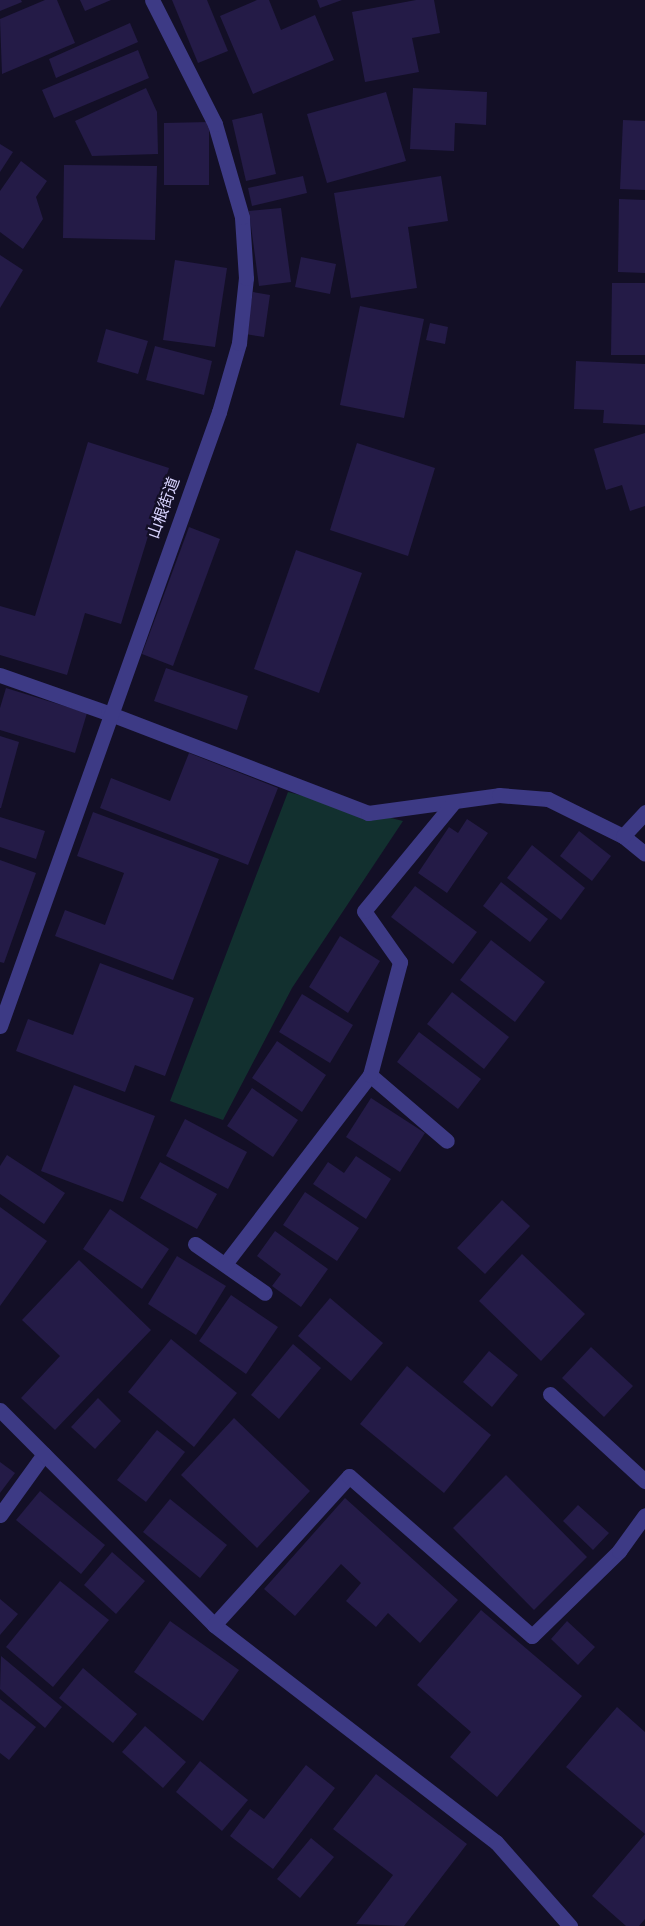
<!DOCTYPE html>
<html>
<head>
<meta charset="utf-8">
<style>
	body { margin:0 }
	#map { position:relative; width:645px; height:1926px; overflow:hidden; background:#130f26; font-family:Figtree,"Noto Sans JP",sans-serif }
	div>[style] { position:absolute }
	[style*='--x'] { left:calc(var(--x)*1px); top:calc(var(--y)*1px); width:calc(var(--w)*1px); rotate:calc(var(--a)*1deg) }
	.green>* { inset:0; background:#12302f }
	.building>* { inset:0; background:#241b47 }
	.service>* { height:15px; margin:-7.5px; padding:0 7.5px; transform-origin:7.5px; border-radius:7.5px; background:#3d3a85 }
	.minor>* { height:15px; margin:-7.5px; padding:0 7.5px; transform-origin:7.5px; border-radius:7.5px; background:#3d3a85 }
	span { translate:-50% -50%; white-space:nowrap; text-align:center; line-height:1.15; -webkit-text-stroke:4.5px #130f26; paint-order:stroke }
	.street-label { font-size:16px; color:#d9d4ff }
</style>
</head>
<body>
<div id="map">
	<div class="green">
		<div style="clip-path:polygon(288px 792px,403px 821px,292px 988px,223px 1120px,170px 1101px)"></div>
	</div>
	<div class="building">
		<div style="clip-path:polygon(0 0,21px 0,22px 2px,0 11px)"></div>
		<div style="clip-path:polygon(45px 0,57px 0,75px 43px,2px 74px,0 19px)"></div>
		<div style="clip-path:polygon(80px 0,111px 0,85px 11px)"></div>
		<div style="clip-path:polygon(172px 0,207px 0,228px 51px,198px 63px)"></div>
		<div style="clip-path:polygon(257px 0,269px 0,281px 30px,315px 15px,334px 60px,253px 94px,220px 16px)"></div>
		<div style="clip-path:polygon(317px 0,342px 0,320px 8px)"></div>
		<div style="clip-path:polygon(416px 0,434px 0,440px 33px,412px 38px,419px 72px,365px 82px,352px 12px)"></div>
		<div style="clip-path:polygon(130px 23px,138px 42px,56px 78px,49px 59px)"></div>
		<div style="clip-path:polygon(138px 50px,149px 78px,54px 118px,42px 90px)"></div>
		<div style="clip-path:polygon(146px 88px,157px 112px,158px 154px,92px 156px,75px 121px)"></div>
		<div style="clip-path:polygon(413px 88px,487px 92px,486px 125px,455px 123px,454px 151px,410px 149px)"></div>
		<div style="clip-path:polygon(386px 92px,406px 161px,327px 183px,307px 114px)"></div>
		<div style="clip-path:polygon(262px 113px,276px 174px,246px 181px,232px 120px)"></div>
		<div style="clip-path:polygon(623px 120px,645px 121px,645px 190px,620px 189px)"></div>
		<div style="clip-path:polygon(209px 122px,209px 185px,164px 185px,164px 123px)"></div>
		<div style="clip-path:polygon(0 144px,13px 152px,0 172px)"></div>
		<div style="clip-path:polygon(21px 161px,47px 181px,36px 197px,43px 219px,23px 249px,0 232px,0 191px)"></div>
		<div style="clip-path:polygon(64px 165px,157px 166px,155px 240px,63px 238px)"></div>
		<div style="clip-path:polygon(303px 176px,307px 193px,252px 206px,248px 188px)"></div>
		<div style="clip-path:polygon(441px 176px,448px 221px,408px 227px,417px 288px,351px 298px,334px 193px)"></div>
		<div style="clip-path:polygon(619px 199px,645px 200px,645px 273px,618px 272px)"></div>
		<div style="clip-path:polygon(281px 208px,291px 282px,259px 286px,249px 211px)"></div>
		<div style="clip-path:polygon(0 255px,23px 270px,0 308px)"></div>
		<div style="clip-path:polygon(301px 257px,336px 264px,330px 294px,295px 287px)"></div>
		<div style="clip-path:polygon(175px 260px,227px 268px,215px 347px,163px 340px)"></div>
		<div style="clip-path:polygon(612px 283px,645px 283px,645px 355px,611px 355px)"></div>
		<div style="clip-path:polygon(253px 292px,270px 295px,264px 337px,245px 334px)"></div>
		<div style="clip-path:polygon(360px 306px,424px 319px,404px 418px,340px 405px)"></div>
		<div style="clip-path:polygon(430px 323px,448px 327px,445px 344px,426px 340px)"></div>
		<div style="clip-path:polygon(106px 329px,148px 341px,138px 374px,97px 362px)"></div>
		<div style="clip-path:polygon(155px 346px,212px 361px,204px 395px,146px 380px)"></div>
		<div style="clip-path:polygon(576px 361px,645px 364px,645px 425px,603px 423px,604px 410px,574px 409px)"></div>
		<div style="clip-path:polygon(645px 433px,645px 506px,630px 511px,622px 485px,606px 490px,594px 449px)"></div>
		<div style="clip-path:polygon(88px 442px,169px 468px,121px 624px,85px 613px,67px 675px,0 655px,0 606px,35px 616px)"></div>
		<div style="clip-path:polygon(357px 443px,435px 468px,408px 556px,330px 530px)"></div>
		<div style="clip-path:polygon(189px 527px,220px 539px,173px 666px,142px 654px)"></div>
		<div style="clip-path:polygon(296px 550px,362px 573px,319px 693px,254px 669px)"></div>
		<div style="clip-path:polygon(166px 668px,248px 696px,237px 730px,154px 701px)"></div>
		<div style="clip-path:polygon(6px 688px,87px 713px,75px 753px,0 730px,0 708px)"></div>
		<div style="clip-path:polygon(0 736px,19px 742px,1px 808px,0 808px)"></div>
		<div style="clip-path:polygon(189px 753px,278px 788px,248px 865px,100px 808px,111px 778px,170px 801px)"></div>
		<div style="clip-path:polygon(93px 812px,219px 859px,173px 980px,55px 936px,65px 910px,105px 925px,124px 873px,77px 856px)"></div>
		<div style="clip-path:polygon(0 817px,45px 831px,36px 859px,0 847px)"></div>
		<div style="clip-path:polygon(467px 819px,488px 833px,447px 893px,418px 873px,449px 827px,458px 833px)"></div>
		<div style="clip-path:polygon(579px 831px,611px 856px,592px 881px,560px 856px)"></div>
		<div style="clip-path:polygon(532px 845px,585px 888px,561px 920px,507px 878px)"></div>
		<div style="clip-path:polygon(0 860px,36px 873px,4px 963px,0 962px)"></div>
		<div style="clip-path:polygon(501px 882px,548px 919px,530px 942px,483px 906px)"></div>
		<div style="clip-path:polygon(415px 886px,477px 932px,453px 964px,391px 917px)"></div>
		<div style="clip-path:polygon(340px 936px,380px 961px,348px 1013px,309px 987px)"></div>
		<div style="clip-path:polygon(491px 940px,545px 982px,515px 1022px,460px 980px)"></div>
		<div style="clip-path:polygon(100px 963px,194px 998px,165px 1076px,135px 1065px,125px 1092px,16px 1051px,28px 1019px,73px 1035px)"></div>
		<div style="clip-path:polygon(452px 992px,509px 1037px,484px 1069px,427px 1024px)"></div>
		<div style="clip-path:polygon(302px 994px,353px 1025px,330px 1063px,279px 1032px)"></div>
		<div style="clip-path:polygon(419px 1032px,481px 1079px,458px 1109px,397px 1062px)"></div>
		<div style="clip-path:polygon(277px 1041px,326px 1075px,302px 1112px,252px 1078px)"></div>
		<div style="clip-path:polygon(74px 1085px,155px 1116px,123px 1202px,41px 1171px)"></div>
		<div style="clip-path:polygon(252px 1088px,298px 1120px,273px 1157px,227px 1126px)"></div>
		<div style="clip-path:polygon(371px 1098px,425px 1133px,400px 1172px,346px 1137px)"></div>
		<div style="clip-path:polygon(185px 1119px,247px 1152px,228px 1189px,166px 1156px)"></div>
		<div style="clip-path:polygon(7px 1155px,65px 1193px,44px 1224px,0 1194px,0 1166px)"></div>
		<div style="clip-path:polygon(356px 1156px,391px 1179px,366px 1219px,313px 1184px,328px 1162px,344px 1173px)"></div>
		<div style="clip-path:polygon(160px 1162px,217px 1194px,197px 1229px,140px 1198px)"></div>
		<div style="clip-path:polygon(305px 1192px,359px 1228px,337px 1261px,283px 1225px)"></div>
		<div style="clip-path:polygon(502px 1200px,530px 1226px,485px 1274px,457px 1248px)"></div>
		<div style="clip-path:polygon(0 1207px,47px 1241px,0 1306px)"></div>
		<div style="clip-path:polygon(110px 1209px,169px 1249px,142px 1289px,83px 1249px)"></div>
		<div style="clip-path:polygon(275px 1231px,328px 1269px,301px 1307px,272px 1286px,281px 1274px,257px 1256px)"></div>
		<div style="clip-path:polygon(522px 1254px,585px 1314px,541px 1361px,479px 1301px)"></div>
		<div style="clip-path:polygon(177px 1256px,226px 1286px,196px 1335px,148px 1304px)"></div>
		<div style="clip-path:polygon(79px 1260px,151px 1330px,55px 1430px,21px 1398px,60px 1356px,22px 1320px)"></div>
		<div style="clip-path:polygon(231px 1295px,278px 1327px,246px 1374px,199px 1341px)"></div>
		<div style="clip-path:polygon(330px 1298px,383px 1343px,351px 1381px,298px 1336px)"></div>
		<div style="clip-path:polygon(171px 1339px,237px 1393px,194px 1447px,128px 1392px)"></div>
		<div style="clip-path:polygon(293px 1344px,321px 1368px,279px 1419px,251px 1395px)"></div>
		<div style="clip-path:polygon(591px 1347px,633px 1386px,604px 1417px,562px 1378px)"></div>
		<div style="clip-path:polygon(489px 1351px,518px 1375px,492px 1407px,463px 1382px)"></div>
		<div style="clip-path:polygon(407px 1366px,491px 1435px,444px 1493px,360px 1424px)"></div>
		<div style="clip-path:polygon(98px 1398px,121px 1421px,95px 1449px,71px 1427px)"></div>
		<div style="clip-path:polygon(234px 1418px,310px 1491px,257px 1548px,181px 1475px)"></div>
		<div style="clip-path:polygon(157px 1430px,185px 1452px,146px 1502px,117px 1480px)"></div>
		<div style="clip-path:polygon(0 1462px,15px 1473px,0 1493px)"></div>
		<div style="clip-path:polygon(506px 1475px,587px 1557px,534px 1610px,453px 1528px)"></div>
		<div style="clip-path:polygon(40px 1491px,105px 1545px,81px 1574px,16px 1520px)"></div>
		<div style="clip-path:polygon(345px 1498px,458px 1600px,420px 1643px,388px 1613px,376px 1627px,346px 1601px,361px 1583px,341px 1564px,295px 1616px,264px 1589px)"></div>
		<div style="clip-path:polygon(170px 1499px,227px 1545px,200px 1578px,143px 1532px)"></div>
		<div style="clip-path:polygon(578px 1505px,609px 1533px,593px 1550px,563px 1521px)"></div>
		<div style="clip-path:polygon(112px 1552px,145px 1581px,116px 1614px,84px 1585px)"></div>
		<div style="clip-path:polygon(60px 1581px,109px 1620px,53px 1687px,6px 1647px)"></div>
		<div style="clip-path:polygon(0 1599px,18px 1614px,0 1635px)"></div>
		<div style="clip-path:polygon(481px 1610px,582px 1696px,497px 1797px,450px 1757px,471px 1732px,417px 1685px)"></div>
		<div style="clip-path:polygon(170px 1621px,239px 1670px,203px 1721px,134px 1672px)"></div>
		<div style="clip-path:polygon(567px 1621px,595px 1647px,578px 1665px,551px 1639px)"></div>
		<div style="clip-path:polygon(1px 1656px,62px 1707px,45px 1728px,0 1689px)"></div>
		<div style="clip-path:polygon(83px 1668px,137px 1714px,113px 1743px,59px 1698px)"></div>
		<div style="clip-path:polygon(0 1699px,36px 1727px,9px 1760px,0 1753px)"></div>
		<div style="clip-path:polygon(617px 1707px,645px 1732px,645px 1919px,639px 1926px,626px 1926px,592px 1896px,645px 1834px,566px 1767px)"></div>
		<div style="clip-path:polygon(145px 1726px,186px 1762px,163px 1788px,122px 1752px)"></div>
		<div style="clip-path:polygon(200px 1761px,248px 1800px,222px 1831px,176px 1792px)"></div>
		<div style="clip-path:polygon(306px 1765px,335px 1788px,273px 1869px,230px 1836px,250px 1809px,264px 1819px)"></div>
		<div style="clip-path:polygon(376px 1774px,467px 1844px,404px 1926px,356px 1924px,393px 1875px,333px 1829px)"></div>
		<div style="clip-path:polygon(311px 1838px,334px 1857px,300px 1898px,277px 1879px)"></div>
	</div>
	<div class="service">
		<div style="--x:195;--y:1244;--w:85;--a:35"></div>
		<div style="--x:0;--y:1515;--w:75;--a:-54.2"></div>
	</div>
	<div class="minor">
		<div style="--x:0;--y:675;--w:114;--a:19.4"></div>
		<div style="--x:108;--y:713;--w:279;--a:21"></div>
		<div style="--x:368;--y:813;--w:132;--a:-7.8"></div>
		<div style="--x:499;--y:795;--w:49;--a:4.7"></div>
		<div style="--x:548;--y:799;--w:84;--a:26.3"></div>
		<div style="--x:623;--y:836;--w:28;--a:39"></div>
		<div style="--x:623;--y:836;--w:33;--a:-47"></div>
		<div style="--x:0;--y:1026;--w:652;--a:-70.37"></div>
		<div style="--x:219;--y:412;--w:72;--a:-73.8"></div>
		<div style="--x:239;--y:343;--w:65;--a:-83.9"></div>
		<div style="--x:246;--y:278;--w:61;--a:-93.8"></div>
		<div style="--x:242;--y:217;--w:97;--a:-106.2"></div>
		<div style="--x:215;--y:124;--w:139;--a:-116.9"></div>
		<div style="--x:370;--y:1075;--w:101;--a:40.6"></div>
		<div style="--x:225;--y:1264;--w:238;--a:-52.5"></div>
		<div style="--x:370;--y:1075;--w:117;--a:-75.1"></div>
		<div style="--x:400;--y:962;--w:62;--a:-125.2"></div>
		<div style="--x:364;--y:911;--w:141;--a:-50.5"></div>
		<div style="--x:550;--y:1394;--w:129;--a:42.5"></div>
		<div style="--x:0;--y:1410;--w:303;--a:45.1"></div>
		<div style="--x:214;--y:1625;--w:356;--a:37.6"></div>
		<div style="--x:496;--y:1842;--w:112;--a:48.6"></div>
		<div style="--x:214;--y:1625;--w:201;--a:-47.8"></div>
		<div style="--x:349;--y:1476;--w:243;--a:41.2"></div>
		<div style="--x:532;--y:1636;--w:122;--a:-44.3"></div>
		<div style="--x:619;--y:1551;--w:44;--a:-54.2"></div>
	</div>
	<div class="street-label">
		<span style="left:164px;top:508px;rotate:-70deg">山根街道</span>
	</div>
</div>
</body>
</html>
